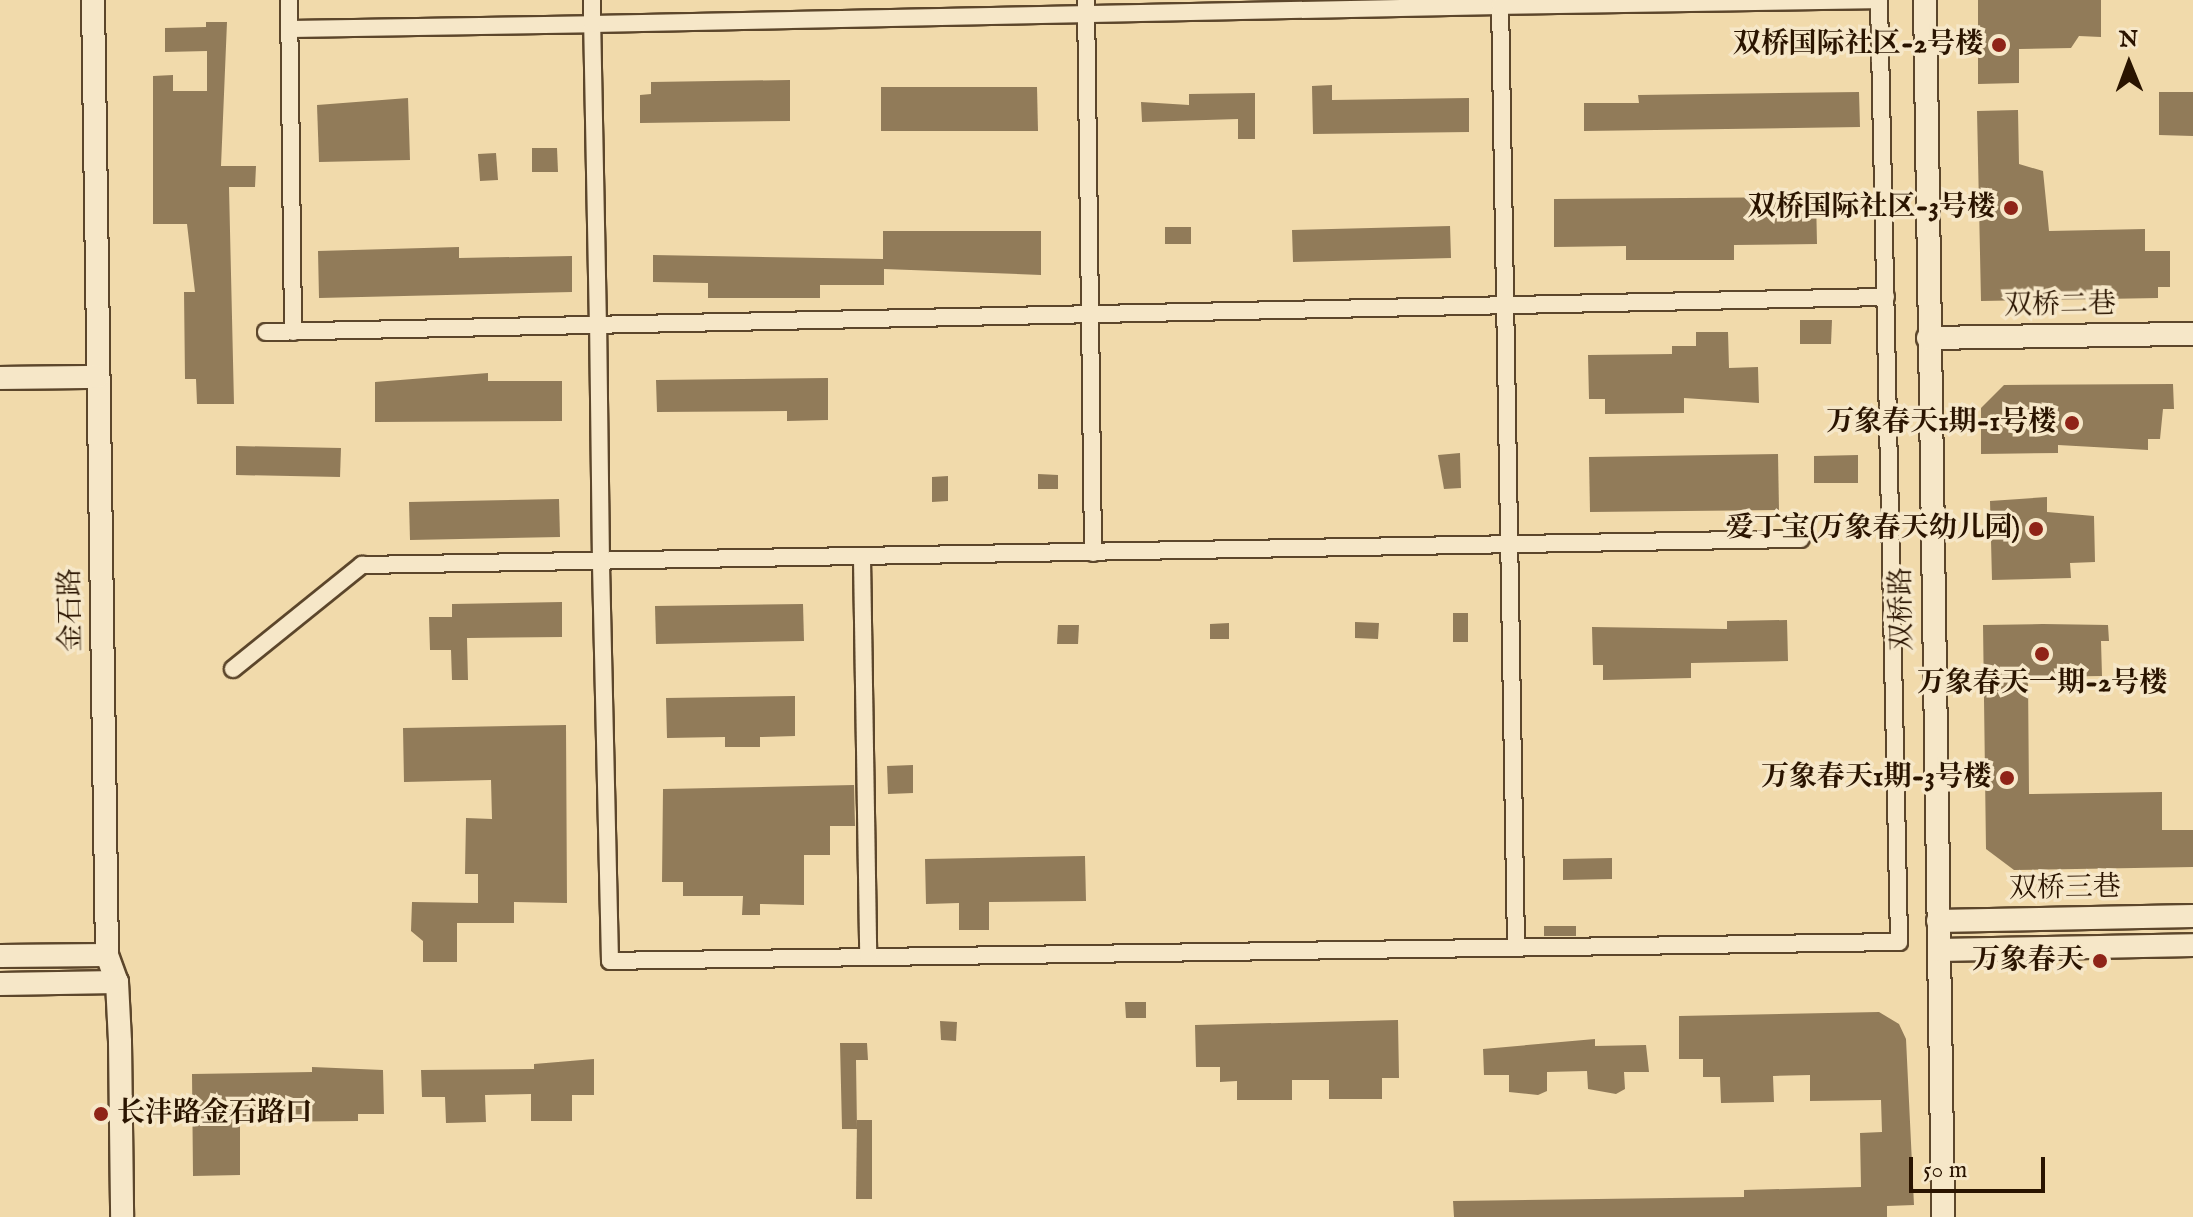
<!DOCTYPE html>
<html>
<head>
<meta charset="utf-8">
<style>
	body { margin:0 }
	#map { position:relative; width:2193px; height:1217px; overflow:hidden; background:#f1daab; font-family:"IM FELL English","Noto Serif SC",serif }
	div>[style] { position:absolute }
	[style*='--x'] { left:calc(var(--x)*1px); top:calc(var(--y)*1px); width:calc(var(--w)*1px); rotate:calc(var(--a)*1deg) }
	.building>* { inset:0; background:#917b59 }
	.roads { filter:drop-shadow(2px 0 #5c462b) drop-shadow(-2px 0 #5c462b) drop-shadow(0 2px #5c462b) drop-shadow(0 -2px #5c462b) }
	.street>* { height:16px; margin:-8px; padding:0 8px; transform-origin:8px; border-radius:8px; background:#f6e7c8 }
	.secondary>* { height:22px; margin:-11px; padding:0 11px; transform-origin:11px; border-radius:11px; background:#f6e7c8 }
	.dots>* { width:22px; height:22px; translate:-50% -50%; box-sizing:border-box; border:4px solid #f6e7c8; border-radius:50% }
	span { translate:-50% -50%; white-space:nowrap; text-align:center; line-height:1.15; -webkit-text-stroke:7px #f6e7c8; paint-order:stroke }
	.poi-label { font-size:28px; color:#2a1400; font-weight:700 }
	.right { translate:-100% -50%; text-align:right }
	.left { translate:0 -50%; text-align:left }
	.street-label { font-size:28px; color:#2a1400 }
	.north { position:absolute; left:2089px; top:24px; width:80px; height:80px; -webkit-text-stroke:6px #f6e7c8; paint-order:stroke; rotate:359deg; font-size:22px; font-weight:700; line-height:32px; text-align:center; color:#2a1400 }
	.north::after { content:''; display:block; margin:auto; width:28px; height:36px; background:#2a1400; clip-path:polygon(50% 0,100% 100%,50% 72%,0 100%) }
	.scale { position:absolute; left:1909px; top:1157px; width:136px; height:36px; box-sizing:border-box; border:4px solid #2a1400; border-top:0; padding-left:10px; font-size:24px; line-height:28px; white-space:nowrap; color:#2a1400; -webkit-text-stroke:6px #f6e7c8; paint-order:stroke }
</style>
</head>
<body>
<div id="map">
	<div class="building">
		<div style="clip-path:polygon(1978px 0,2101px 0,2101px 37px,2079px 36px,2071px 48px,2019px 49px,2019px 83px,1978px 84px)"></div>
		<div style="clip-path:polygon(206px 22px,227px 22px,221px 166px,256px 166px,255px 187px,229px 187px,234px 404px,197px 404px,196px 379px,185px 379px,184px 292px,195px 292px,187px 224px,153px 224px,153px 76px,173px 75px,173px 91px,207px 91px,207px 51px,165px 52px,165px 28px,206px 27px)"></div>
		<div style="clip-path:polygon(790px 80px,790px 121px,640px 123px,640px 95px,651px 94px,651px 82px)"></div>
		<div style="clip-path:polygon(1332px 85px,1332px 100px,1469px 98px,1469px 132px,1313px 134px,1312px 86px)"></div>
		<div style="clip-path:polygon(881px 87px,1037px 87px,1038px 131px,881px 131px)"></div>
		<div style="clip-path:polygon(1859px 92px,1860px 127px,1584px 131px,1584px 103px,1639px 103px,1638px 95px)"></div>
		<div style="clip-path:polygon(2159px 92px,2193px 92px,2193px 136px,2159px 135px)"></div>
		<div style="clip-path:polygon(1255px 93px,1255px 139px,1238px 139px,1238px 119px,1142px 122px,1141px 102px,1189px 105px,1189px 94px)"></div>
		<div style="clip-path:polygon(408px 98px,410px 160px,319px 162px,317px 105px)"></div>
		<div style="clip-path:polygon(2018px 110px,2019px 164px,2043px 171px,2049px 231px,2145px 229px,2145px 251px,2170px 251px,2170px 287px,2158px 287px,2158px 298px,1981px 301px,1977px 111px)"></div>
		<div style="clip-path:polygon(532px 148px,557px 148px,558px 172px,532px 172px)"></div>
		<div style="clip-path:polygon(496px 153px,498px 180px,480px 181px,478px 154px)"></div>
		<div style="clip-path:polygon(1816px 197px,1817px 244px,1734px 245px,1734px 260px,1626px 260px,1626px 246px,1554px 247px,1554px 199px)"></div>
		<div style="clip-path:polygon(1450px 226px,1451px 258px,1293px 262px,1292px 230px)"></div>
		<div style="clip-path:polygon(1165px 227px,1191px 227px,1191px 244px,1165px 244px)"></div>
		<div style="clip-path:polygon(883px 231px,1041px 231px,1041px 275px,884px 269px,884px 285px,820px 285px,820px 298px,708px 298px,708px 283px,653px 282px,653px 255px,883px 259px)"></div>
		<div style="clip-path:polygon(459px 247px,459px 258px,572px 256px,572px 292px,319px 298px,318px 251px)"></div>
		<div style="clip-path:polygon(1800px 320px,1832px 320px,1831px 344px,1800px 344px)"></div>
		<div style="clip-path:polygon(1696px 332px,1728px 332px,1729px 368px,1758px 367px,1759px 403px,1684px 398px,1684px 413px,1605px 414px,1605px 399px,1589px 399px,1588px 355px,1672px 354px,1672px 346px,1696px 346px)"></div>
		<div style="clip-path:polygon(488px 373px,488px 381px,562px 381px,562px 421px,375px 422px,375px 382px)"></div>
		<div style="clip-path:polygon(828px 378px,828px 420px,787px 421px,787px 411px,657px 412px,656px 380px)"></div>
		<div style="clip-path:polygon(2173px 384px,2174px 409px,2163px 409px,2160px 439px,2148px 439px,2148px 450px,2058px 445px,2058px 453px,1981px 454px,1981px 408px,2004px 385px)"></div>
		<div style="clip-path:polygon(236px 446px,341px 448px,340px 477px,236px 475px)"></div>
		<div style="clip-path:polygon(1460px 453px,1461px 488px,1444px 489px,1438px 455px)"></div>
		<div style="clip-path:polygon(1778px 454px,1779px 510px,1590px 512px,1589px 457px)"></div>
		<div style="clip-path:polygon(1858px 455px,1858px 483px,1814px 483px,1814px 456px)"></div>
		<div style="clip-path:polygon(1038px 474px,1058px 475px,1058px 489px,1038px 489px)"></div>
		<div style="clip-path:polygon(948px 476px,948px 501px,932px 502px,932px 477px)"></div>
		<div style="clip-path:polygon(2047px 497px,2047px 512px,2094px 516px,2095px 562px,2070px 563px,2071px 578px,1992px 580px,1990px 501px)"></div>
		<div style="clip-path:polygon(559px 499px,560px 537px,410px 540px,409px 502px)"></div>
		<div style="clip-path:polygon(562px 602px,562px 637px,467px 638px,468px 680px,452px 680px,451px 650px,430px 650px,429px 617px,452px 617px,452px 604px)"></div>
		<div style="clip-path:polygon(803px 604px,804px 641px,656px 644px,655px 606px)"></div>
		<div style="clip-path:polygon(1453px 613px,1468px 613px,1468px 642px,1453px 642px)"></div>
		<div style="clip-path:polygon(1787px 620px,1788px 661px,1691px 663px,1691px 678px,1603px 680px,1603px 665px,1593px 665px,1592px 627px,1727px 629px,1727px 621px)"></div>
		<div style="clip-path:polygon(1355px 622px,1379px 623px,1378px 639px,1355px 638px)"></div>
		<div style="clip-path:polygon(1229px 623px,1229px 639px,1210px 639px,1210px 624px)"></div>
		<div style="clip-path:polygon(2043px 624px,2108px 625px,2109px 641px,2101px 641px,2102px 676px,2028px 677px,2029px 794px,2162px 792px,2162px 830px,2193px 830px,2193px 867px,2014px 870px,1986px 849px,1983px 625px)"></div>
		<div style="clip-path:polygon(1058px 625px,1079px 625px,1078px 644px,1057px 644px)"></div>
		<div style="clip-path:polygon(795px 696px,795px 736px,760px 737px,760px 747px,725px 747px,725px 737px,667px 738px,666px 698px)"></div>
		<div style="clip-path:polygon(566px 725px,567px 903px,514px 902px,514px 923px,457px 923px,457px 962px,423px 962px,423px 941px,411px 931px,412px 902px,478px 903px,478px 874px,465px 874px,466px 818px,492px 819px,491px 780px,404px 782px,403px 728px)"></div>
		<div style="clip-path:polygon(913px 765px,913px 793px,888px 794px,887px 766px)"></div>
		<div style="clip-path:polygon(854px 785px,855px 826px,830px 826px,830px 855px,804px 855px,804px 905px,760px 904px,760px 915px,742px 915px,743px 896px,683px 896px,683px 882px,662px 882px,663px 789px)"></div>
		<div style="clip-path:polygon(1085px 856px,1086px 901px,989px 902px,989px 930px,959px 930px,959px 903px,926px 904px,925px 859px)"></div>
		<div style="clip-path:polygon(1612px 858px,1612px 879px,1563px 880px,1563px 859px)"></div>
		<div style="clip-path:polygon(1544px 926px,1576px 926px,1576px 936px,1544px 936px)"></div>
		<div style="clip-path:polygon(1125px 1002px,1146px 1002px,1146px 1018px,1126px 1018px)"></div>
		<div style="clip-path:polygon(1879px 1012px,1899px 1024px,1906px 1039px,1914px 1205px,1887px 1206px,1887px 1217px,1454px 1217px,1453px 1201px,1744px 1197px,1744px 1190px,1861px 1187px,1860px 1133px,1882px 1132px,1881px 1100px,1810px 1101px,1810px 1075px,1773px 1076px,1774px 1102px,1721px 1103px,1720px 1077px,1703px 1077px,1703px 1059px,1679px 1059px,1679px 1016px)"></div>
		<div style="clip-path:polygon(1398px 1020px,1399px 1078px,1382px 1078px,1382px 1099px,1329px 1099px,1329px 1080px,1292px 1080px,1292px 1100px,1237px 1100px,1237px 1081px,1220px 1082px,1220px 1067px,1196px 1067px,1195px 1025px)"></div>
		<div style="clip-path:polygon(940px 1021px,957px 1022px,956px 1041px,941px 1040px)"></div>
		<div style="clip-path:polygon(1595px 1039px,1595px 1046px,1646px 1045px,1649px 1072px,1624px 1072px,1625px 1089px,1616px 1094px,1588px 1089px,1587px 1071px,1547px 1072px,1547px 1091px,1538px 1095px,1509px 1092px,1509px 1075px,1484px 1075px,1483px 1049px)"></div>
		<div style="clip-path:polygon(840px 1043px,867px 1043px,868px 1060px,856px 1060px,857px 1129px,842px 1129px)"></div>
		<div style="clip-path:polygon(594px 1059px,594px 1095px,572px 1095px,572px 1121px,531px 1121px,531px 1094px,485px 1095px,486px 1122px,446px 1123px,445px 1097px,422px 1097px,421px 1070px,534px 1069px,534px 1064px)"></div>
		<div style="clip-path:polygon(312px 1067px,383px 1070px,384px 1114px,358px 1114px,358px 1121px,240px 1122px,240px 1175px,193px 1176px,192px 1074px,312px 1072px)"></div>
		<div style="clip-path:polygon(857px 1120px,872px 1120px,872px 1199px,856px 1199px)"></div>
	</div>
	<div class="roads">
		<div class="street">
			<div style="--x:289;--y:0;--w:332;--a:89.3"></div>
			<div style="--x:1086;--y:0;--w:553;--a:89.27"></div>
			<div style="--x:1500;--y:0;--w:948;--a:89.03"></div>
			<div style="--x:290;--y:29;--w:302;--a:-0.9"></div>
			<div style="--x:592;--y:24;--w:908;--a:-1.14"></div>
			<div style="--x:1500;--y:6;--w:379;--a:-0.9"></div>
			<div style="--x:1879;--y:0;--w:942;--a:88.78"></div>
			<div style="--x:1899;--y:942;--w:1289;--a:179.16"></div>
			<div style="--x:610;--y:961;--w:399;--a:-91.3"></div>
			<div style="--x:601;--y:562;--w:234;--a:-90.7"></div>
			<div style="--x:598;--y:328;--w:304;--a:-91.1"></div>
			<div style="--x:592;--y:24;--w:24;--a:-90"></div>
			<div style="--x:266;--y:332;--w:1620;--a:-1.24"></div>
			<div style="--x:862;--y:558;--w:399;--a:89.1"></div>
			<div style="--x:233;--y:669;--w:166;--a:-38.9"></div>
			<div style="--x:362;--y:565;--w:1439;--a:-1.04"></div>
		</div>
		<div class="secondary">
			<div style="--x:93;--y:0;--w:955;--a:89.16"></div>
			<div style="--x:107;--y:955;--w:29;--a:70"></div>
			<div style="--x:117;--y:982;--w:60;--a:87.1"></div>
			<div style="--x:120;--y:1042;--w:175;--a:89.3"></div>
			<div style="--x:1925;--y:0;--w:1217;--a:89.15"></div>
			<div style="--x:1928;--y:338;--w:265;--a:-0.9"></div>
			<div style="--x:0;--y:378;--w:98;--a:-0.6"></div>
			<div style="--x:1938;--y:921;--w:255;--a:-1.1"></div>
			<div style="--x:1939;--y:950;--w:254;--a:-1.1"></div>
			<div style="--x:0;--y:956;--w:107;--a:-0.5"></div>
			<div style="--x:0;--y:984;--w:117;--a:-1"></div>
		</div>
	</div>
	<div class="dots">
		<div style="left:1999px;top:45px;background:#8f2418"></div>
		<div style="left:2011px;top:208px;background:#8f2418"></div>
		<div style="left:2072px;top:423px;background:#8f2418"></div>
		<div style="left:2036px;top:529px;background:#8f2418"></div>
		<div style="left:2042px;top:654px;background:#8f2418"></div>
		<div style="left:2007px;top:778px;background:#8f2418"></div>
		<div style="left:2100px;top:961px;background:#8f2418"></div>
		<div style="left:101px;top:1114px;background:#8f2418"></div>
	</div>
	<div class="poi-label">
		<span class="right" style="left:1983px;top:45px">双桥国际社区-2号楼</span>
		<span class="right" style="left:1995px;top:208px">双桥国际社区-3号楼</span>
		<span class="right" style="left:2056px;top:423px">万象春天1期-1号楼</span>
		<span class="right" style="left:2020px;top:529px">爱丁宝(万象春天幼儿园)</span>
		<span style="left:2042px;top:684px">万象春天一期-2号楼</span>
		<span class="right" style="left:1991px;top:778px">万象春天1期-3号楼</span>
		<span class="right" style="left:2084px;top:961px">万象春天</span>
		<span class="left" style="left:117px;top:1114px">长沣路金石路口</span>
	</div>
	<div class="street-label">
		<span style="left:2060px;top:306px;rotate:-1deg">双桥二巷</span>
		<span style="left:1903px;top:609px;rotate:-91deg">双桥路</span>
		<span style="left:72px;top:610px;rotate:-91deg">金石路</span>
		<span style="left:2065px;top:889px;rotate:-1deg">双桥三巷</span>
	</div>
	<div class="north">N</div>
	<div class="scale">50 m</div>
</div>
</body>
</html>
